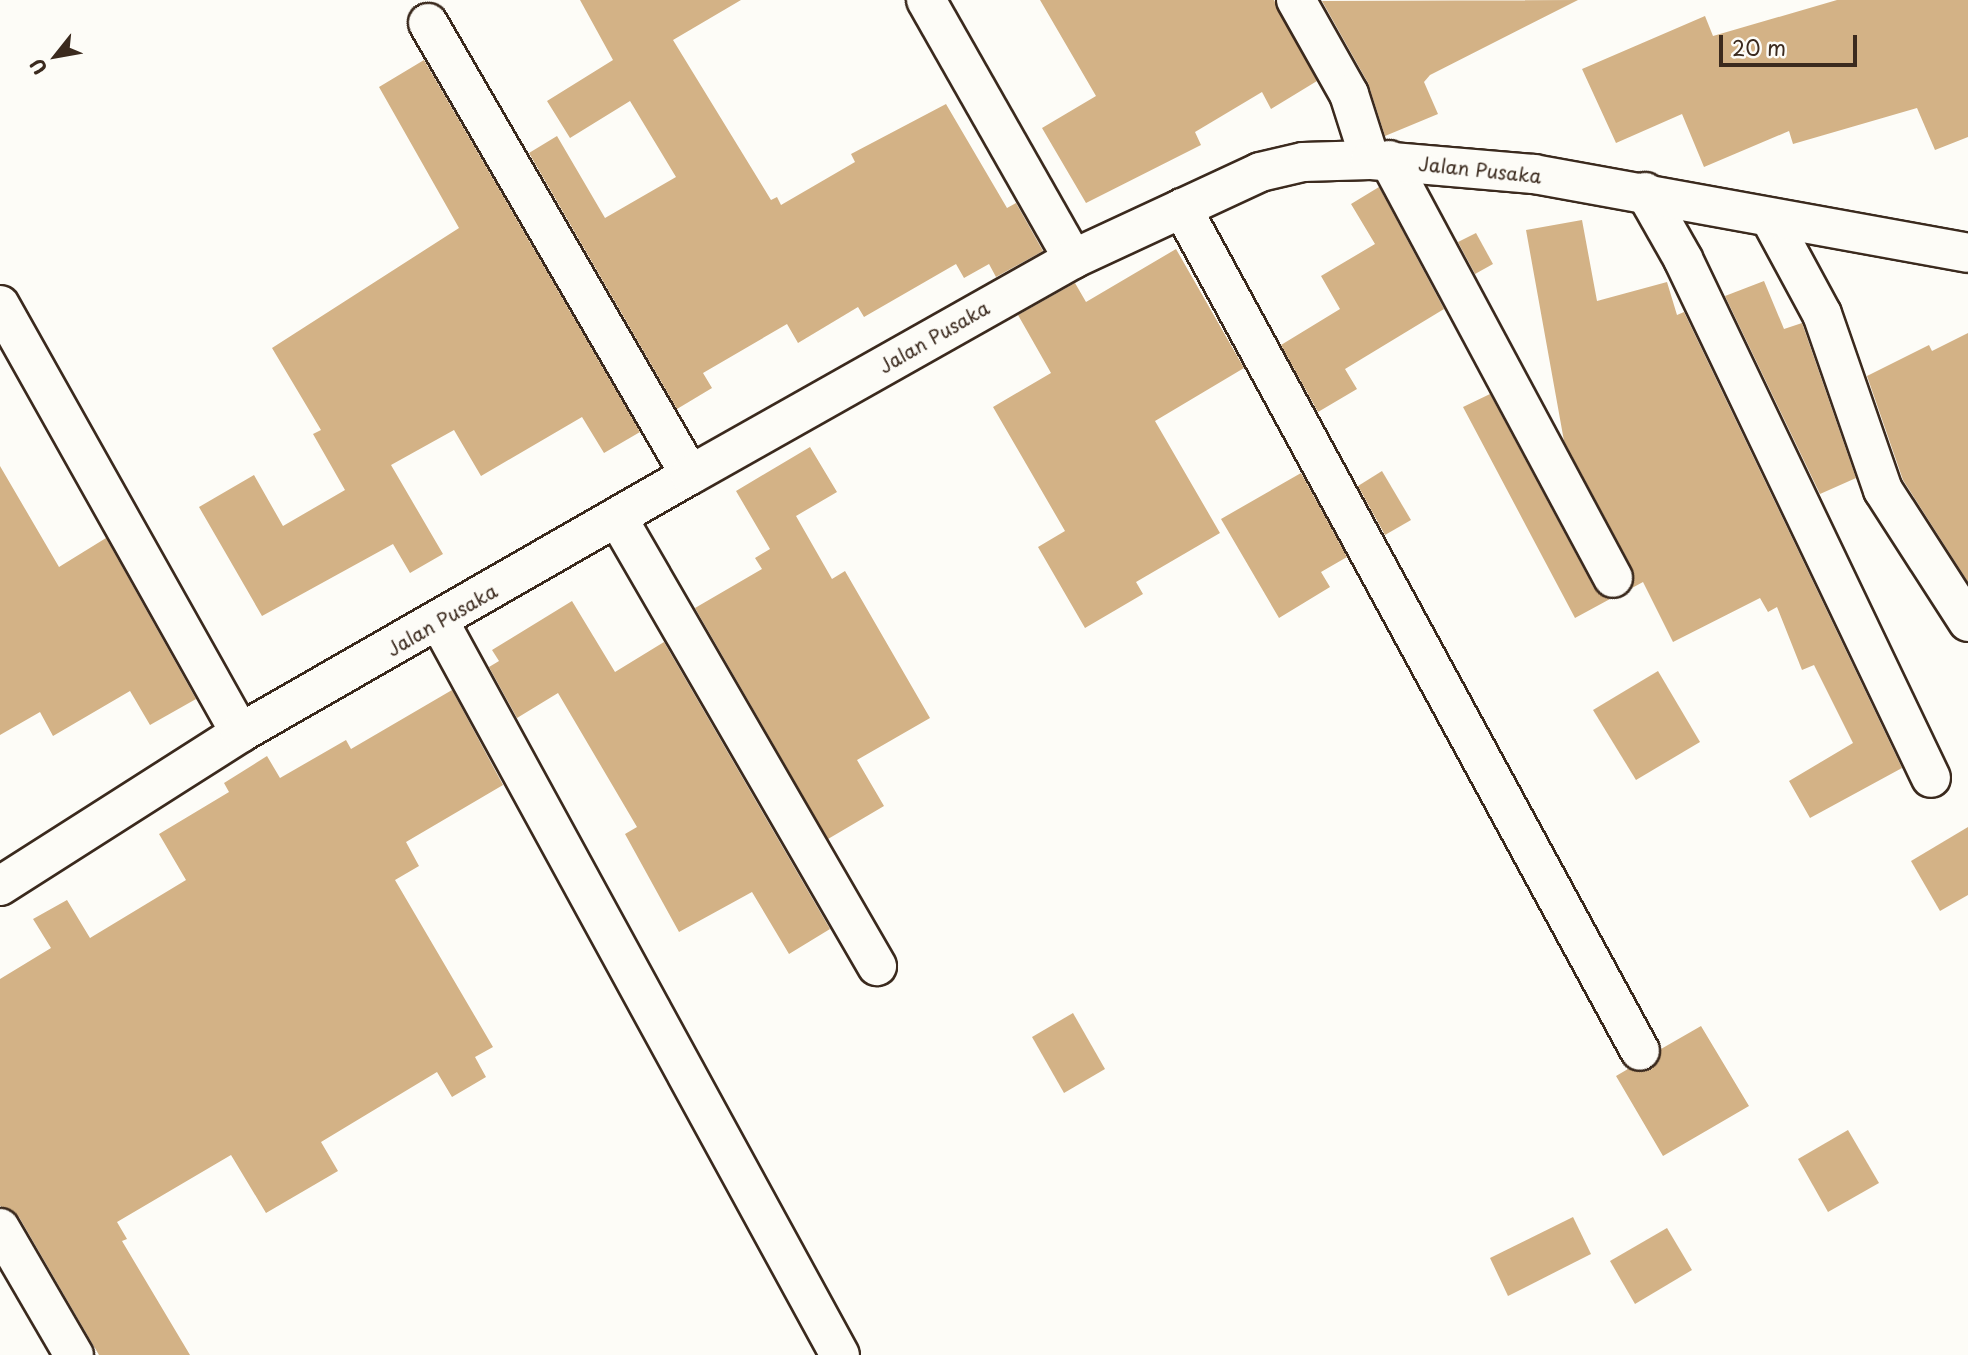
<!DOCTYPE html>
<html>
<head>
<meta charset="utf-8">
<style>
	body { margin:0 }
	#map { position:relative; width:1968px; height:1355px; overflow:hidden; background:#fdfcf7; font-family:"Playpen Sans",sans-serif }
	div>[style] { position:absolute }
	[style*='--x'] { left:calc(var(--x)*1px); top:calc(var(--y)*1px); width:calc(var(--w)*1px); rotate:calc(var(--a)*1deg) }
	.building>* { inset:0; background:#d3b286 }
	.roads { filter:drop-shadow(2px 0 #3b2a1e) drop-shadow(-2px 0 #3b2a1e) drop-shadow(0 2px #3b2a1e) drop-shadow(0 -2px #3b2a1e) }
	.minor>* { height:38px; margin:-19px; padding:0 19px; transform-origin:19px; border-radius:19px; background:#fdfcf7 }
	span { translate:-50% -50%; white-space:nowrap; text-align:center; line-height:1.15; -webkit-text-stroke:6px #fdfcf7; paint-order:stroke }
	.street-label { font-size:19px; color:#3b2a1e }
	.north { position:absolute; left:21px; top:21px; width:70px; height:70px; -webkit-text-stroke:5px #fdfcf7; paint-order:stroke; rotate:239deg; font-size:19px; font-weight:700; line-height:28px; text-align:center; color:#3b2a1e }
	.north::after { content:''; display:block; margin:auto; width:24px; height:32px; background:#3b2a1e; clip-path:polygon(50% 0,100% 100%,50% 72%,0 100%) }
	.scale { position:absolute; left:1719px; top:35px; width:138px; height:32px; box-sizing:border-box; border:4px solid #3b2a1e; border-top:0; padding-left:9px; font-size:21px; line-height:24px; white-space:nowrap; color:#3b2a1e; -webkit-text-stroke:5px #fdfcf7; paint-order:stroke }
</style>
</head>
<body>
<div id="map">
	<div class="building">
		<div style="clip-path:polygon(580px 0,741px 0,673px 40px,771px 200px,777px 197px,781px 205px,855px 162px,851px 154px,946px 104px,1007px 208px,1016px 203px,1043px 251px,996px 277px,989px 264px,964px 278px,956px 264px,864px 317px,858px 307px,798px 343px,787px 324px,703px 373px,712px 388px,677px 409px,529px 153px,557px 136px,605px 218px,676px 177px,630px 101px,570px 138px,547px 101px,613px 60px)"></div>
		<div style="clip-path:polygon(1040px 0,1274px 0,1317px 81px,1271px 109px,1262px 92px,1195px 132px,1201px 145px,1086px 203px,1042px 128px,1096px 96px)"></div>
		<div style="clip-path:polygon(1578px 0,1430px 75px,1424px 82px,1438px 114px,1385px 136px,1368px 83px,1322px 1px)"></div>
		<div style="clip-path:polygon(1837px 0,1968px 0,1968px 137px,1935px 150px,1917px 108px,1793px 144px,1789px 131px,1704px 167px,1682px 114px,1616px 143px,1582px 69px,1705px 16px,1713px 36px)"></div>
		<div style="clip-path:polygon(424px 60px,640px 432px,604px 453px,582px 417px,481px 476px,454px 430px,391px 465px,443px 554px,410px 573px,393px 544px,262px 616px,199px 507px,254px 475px,283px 526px,345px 490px,313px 434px,321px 430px,272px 348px,459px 228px,379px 87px)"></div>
		<div style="clip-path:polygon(1379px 187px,1444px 309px,1345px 369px,1357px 389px,1318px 412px,1281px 345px,1340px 309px,1321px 276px,1375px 244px,1351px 204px)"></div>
		<div style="clip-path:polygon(1582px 220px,1597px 301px,1667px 282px,1677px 315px,1684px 312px,1902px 768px,1810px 818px,1789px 781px,1853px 743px,1814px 665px,1802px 670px,1777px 607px,1768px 612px,1760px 598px,1673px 642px,1643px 582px,1632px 588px,1632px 568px,1564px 441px,1526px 230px)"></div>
		<div style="clip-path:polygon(1476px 233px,1493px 264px,1475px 274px,1458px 242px)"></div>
		<div style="clip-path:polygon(1176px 249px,1244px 368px,1155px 421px,1220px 533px,1136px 582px,1143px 594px,1085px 628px,1038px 547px,1065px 531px,993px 407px,1051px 373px,1018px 315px,1075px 283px,1086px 302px)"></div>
		<div style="clip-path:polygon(1764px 281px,1784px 329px,1802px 323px,1856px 478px,1820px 494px,1725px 296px)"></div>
		<div style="clip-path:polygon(1968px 333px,1968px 582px,1903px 480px,1867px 376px,1929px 345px,1932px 351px)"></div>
		<div style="clip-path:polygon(1490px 394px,1594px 588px,1610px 599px,1575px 618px,1463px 407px)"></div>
		<div style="clip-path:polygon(810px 447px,837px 492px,796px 516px,832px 579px,845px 571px,930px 718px,857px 760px,884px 806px,828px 839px,695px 608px,762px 569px,755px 558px,770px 549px,736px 491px)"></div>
		<div style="clip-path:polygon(0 466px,59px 567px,106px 538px,196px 699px,150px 725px,130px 691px,53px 736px,40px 712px,0 735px)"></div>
		<div style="clip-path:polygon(1382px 471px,1411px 520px,1385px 535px,1358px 486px)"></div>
		<div style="clip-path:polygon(1301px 473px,1347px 557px,1321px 572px,1330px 587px,1279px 618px,1221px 519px)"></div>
		<div style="clip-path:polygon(572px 601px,615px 672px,664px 642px,830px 929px,789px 954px,752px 892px,679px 932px,625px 834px,637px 827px,558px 693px,517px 718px,489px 667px,499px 661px,492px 650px)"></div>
		<div style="clip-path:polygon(1658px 671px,1700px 742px,1636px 780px,1593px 710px)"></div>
		<div style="clip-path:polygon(452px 690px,503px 785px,406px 842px,419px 866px,395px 880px,493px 1047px,475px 1057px,486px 1077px,452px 1097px,437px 1072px,321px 1142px,338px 1171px,266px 1213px,231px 1155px,117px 1222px,127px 1239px,122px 1241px,190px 1355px,99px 1355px,19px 1217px,0 1206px,0 979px,51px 948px,33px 919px,67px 900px,90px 938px,186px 880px,159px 834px,229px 792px,224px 783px,267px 756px,280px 778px,346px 740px,351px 749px)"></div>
		<div style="clip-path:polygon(1968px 827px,1968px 895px,1940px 911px,1911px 861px)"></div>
		<div style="clip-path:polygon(1073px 1013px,1105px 1069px,1064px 1093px,1032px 1037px)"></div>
		<div style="clip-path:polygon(1701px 1026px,1749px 1106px,1663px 1156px,1616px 1076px,1628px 1069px,1651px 1070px,1661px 1049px)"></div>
		<div style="clip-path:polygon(1848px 1130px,1879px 1183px,1828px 1212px,1798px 1159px)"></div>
		<div style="clip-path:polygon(1573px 1217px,1591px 1254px,1508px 1296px,1490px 1258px)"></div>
		<div style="clip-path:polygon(1667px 1228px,1692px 1270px,1635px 1304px,1610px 1261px)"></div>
	</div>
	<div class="roads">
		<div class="minor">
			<div style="--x:926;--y:0;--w:298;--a:60.4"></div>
			<div style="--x:1296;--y:0;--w:108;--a:60.6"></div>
			<div style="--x:1349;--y:94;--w:69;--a:72.3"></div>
			<div style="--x:428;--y:23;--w:522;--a:59.9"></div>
			<div style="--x:1389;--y:160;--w:474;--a:61.8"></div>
			<div style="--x:1645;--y:192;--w:77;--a:60.4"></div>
			<div style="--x:1683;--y:259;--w:575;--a:64.46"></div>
			<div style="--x:1182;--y:208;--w:959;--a:61.48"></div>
			<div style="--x:1770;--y:218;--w:109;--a:61.6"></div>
			<div style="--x:1822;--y:314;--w:186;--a:70.9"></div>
			<div style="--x:1883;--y:490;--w:157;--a:57.2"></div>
			<div style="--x:0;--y:305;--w:491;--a:60.7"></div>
			<div style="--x:617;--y:517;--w:519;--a:59.93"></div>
			<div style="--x:440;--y:623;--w:834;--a:61.35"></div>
			<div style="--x:0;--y:886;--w:285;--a:-32.5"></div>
			<div style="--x:240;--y:733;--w:519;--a:-29.83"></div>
			<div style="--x:690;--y:475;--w:440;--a:-29.4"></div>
			<div style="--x:1073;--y:259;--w:206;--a:-24.9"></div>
			<div style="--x:1260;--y:172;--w:44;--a:-13.1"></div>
			<div style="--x:1303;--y:162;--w:67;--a:-1.7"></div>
			<div style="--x:1370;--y:160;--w:165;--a:4.9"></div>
			<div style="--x:1534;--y:174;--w:441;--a:10.3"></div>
			<div style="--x:0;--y:1228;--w:147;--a:59.8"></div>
		</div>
	</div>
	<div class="street-label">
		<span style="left:1480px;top:170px;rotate:6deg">Jalan Pusaka</span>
		<span style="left:934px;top:337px;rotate:-30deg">Jalan Pusaka</span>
		<span style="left:442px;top:620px;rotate:-30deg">Jalan Pusaka</span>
	</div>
	<div class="north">U</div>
	<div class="scale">20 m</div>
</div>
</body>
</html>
